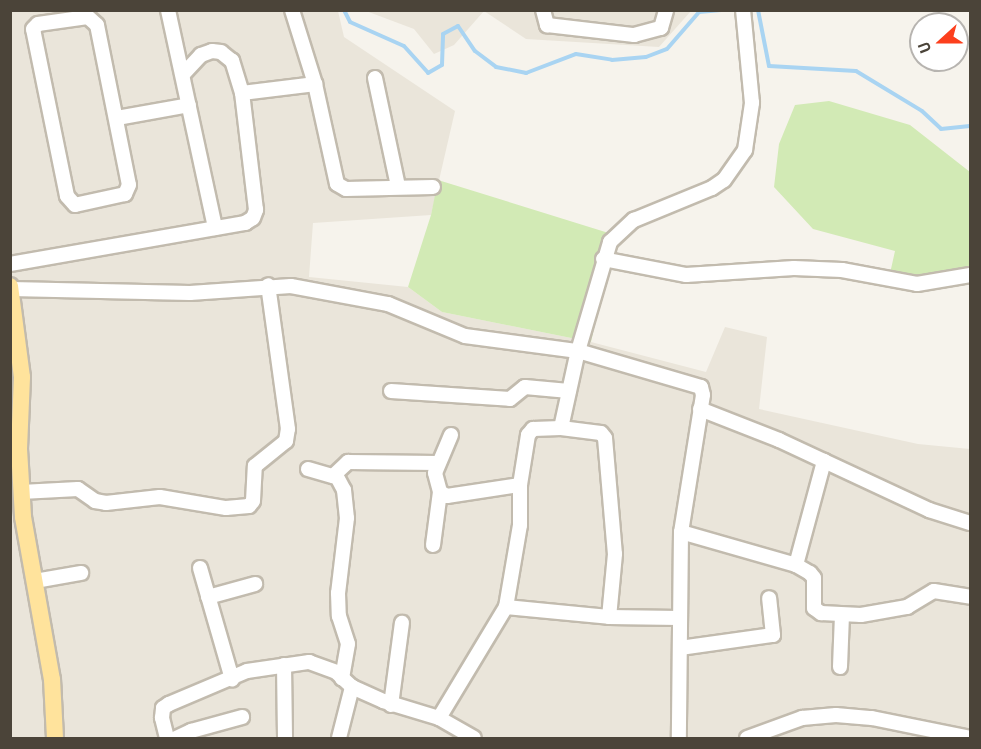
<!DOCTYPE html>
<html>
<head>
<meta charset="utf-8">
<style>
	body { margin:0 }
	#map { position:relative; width:981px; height:749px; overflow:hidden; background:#f6f3ec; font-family:"PT Sans",sans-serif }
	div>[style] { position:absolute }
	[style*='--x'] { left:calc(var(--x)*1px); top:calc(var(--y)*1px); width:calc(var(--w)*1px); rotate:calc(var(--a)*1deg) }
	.residential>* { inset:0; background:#eae5da }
	.green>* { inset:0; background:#d2eab5 }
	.stream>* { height:4px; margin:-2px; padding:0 2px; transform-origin:2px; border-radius:2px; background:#a9d4f2 }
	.roads { filter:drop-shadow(2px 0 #c2bbae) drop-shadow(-2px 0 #c2bbae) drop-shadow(0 2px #c2bbae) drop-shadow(0 -2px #c2bbae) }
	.minor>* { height:14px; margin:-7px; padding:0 7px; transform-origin:7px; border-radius:7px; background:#fff }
	.major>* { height:16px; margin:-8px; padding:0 8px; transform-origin:8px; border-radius:8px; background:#ffe39c }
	span { translate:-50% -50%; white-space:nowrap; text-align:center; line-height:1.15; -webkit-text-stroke:6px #fff; paint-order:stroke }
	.frame { position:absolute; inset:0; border:12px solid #4b4439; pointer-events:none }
	.north { position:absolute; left:909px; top:12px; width:60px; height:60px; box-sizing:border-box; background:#fff; border:2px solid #b7b4b0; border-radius:50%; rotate:249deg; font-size:16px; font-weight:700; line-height:24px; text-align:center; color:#4b4439 }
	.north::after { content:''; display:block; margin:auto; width:21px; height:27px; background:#fc3f1d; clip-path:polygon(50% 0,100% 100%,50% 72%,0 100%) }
</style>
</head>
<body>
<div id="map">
	<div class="residential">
		<div style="clip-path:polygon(11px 11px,338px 11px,344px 37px,455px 111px,431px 215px,313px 223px,309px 277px,408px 287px,442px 312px,591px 342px,706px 372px,725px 327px,767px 337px,759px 409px,918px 444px,970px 449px,970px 738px,11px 738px,10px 286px,16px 297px,10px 275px)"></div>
		<div style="clip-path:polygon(366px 11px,484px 10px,484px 11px,454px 45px,434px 54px,414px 29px)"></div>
		<div style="clip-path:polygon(484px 11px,691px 11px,659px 47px,526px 39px)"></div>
	</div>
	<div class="green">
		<div style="clip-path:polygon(829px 101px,910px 125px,970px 172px,970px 272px,930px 281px,889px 278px,895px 251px,813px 229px,774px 187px,779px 144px,795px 105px)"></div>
		<div style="clip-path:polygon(438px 180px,615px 235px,591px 342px,442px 312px,408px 287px,431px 215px)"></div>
	</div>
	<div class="stream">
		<div style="--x:344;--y:10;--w:13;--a:63"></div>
		<div style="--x:350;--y:22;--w:59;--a:24"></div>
		<div style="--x:404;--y:46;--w:36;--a:48"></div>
		<div style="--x:428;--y:73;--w:16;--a:-30"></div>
		<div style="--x:442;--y:65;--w:31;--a:-88"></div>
		<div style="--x:443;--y:34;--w:17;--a:-28"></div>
		<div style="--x:458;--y:26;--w:30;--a:56"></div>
		<div style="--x:475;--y:51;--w:26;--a:37"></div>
		<div style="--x:496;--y:67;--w:31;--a:11"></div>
		<div style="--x:526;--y:73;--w:53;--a:-20.8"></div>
		<div style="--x:576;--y:54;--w:36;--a:9"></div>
		<div style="--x:612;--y:60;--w:34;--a:-5"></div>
		<div style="--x:646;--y:57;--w:22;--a:-21"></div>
		<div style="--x:667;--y:49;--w:49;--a:-49.1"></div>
		<div style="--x:699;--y:12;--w:25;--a:-5"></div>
		<div style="--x:758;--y:10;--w:57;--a:78.9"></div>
		<div style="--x:769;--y:66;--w:87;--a:3.3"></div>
		<div style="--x:856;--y:71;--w:77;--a:31.2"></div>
		<div style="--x:922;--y:111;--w:26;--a:43"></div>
		<div style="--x:941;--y:129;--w:29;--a:-6"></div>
	</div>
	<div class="roads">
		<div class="minor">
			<div style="--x:168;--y:10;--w:223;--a:77.8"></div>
			<div style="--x:292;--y:10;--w:77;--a:72.7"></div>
			<div style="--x:315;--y:84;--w:102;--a:77.6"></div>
			<div style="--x:337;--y:184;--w:10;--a:29"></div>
			<div style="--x:346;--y:189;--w:87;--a:-1.3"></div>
			<div style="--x:543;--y:10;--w:16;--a:75"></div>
			<div style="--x:547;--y:25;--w:88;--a:6.6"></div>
			<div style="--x:634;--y:35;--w:28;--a:-15"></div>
			<div style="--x:661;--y:28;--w:19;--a:-74"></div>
			<div style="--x:88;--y:17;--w:12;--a:42"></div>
			<div style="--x:97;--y:25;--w:163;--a:78.7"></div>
			<div style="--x:129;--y:185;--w:10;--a:114"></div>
			<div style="--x:125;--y:194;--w:51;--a:167.6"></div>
			<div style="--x:75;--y:205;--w:12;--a:-132"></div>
			<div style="--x:67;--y:196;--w:170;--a:-101.5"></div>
			<div style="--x:33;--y:29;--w:7;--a:-45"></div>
			<div style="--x:38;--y:24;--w:50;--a:-8"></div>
			<div style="--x:375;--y:78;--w:110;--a:78"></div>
			<div style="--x:242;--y:93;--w:74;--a:-7"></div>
			<div style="--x:117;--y:118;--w:73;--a:-10.2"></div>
			<div style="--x:603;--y:259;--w:85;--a:10.9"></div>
			<div style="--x:686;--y:275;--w:108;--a:-3.7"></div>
			<div style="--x:794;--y:268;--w:48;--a:2.4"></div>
			<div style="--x:842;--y:270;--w:76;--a:10.6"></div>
			<div style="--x:917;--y:284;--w:54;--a:-9.6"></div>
			<div style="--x:10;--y:264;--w:239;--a:-9.9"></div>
			<div style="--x:245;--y:223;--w:9;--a:-32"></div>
			<div style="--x:253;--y:218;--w:9;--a:-69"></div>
			<div style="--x:256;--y:210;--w:118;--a:-96.8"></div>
			<div style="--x:242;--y:93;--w:34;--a:-107"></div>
			<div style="--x:232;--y:61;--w:14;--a:-141"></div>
			<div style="--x:221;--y:52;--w:9;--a:-174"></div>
			<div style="--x:212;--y:51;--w:12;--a:160"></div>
			<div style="--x:201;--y:55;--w:26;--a:133"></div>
			<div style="--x:11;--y:289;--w:179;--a:1.3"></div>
			<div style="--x:190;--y:293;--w:101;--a:-4"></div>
			<div style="--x:291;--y:286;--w:99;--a:10.5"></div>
			<div style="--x:388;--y:304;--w:83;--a:22.6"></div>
			<div style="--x:465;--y:336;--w:114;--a:7.6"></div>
			<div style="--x:578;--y:351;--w:128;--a:16.3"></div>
			<div style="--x:701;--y:387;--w:8;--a:76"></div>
			<div style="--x:703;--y:395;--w:139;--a:99.1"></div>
			<div style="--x:681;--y:532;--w:206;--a:90.6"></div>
			<div style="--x:391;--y:391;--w:119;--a:3.8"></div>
			<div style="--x:510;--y:399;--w:19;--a:-39"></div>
			<div style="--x:525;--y:387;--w:44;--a:5.2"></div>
			<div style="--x:700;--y:409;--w:85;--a:21.4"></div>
			<div style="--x:779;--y:440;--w:166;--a:25"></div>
			<div style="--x:929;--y:510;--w:43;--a:17.6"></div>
			<div style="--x:561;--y:428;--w:40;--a:7.1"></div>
			<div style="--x:601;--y:433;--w:6;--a:51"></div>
			<div style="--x:605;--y:438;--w:116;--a:85.1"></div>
			<div style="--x:615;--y:554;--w:63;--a:95.4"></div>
			<div style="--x:451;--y:435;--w:41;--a:112.8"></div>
			<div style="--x:435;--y:473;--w:20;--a:75"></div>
			<div style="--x:440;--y:492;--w:8;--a:30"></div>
			<div style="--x:447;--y:496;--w:74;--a:-8.6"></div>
			<div style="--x:308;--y:469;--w:26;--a:16"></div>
			<div style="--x:333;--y:476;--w:21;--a:-43"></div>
			<div style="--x:348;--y:462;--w:89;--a:0.6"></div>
			<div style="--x:336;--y:475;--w:17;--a:62"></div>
			<div style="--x:344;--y:490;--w:28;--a:84"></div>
			<div style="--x:347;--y:518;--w:76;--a:96.8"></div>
			<div style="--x:338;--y:593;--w:23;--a:88"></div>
			<div style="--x:339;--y:616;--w:29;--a:72"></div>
			<div style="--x:348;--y:644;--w:35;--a:100"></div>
			<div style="--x:21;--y:492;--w:57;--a:-3"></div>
			<div style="--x:78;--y:489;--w:21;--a:35"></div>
			<div style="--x:95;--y:501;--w:11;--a:10"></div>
			<div style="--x:106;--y:503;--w:54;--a:-6.3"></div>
			<div style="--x:160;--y:497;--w:67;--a:9.5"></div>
			<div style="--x:226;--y:508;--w:23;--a:-5"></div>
			<div style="--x:249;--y:506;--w:6;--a:-51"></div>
			<div style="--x:253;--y:501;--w:35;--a:-87"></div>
			<div style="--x:255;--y:466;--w:40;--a:-39"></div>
			<div style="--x:286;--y:441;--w:12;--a:-81"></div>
			<div style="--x:288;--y:429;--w:145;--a:-97.9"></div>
			<div style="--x:681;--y:532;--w:120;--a:16"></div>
			<div style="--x:796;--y:565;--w:16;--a:30"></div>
			<div style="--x:810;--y:573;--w:6;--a:51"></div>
			<div style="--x:814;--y:578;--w:30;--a:90"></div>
			<div style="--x:814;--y:608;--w:9;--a:36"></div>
			<div style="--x:821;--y:613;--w:40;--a:2.9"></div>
			<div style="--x:861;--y:615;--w:47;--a:-9.9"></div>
			<div style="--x:907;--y:607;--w:31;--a:-31"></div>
			<div style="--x:934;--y:591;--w:36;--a:9"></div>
			<div style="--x:433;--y:545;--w:53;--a:-82.5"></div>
			<div style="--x:796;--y:565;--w:108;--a:-74.9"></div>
			<div style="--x:200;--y:568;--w:116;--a:73.9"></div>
			<div style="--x:35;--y:581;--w:47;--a:-9.9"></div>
			<div style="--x:208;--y:597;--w:49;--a:-15.5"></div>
			<div style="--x:506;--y:607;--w:103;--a:5.5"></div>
			<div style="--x:609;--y:617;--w:70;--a:0.8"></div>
			<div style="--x:680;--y:648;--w:94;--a:-8"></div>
			<div style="--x:773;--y:635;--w:37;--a:-96"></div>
			<div style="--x:284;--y:665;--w:73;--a:89.2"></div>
			<div style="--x:840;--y:667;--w:51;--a:-87.8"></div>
			<div style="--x:391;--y:705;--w:83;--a:-82.4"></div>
			<div style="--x:439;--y:718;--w:130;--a:-58.9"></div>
			<div style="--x:506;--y:607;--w:83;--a:-80.3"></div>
			<div style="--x:520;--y:525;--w:40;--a:-90"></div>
			<div style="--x:520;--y:485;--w:51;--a:-80.9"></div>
			<div style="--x:528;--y:435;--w:8;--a:-50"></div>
			<div style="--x:533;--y:429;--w:28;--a:-2"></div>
			<div style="--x:561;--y:428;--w:79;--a:-77.6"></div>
			<div style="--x:578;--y:351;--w:114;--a:-73.6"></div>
			<div style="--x:610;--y:242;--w:33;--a:-43"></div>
			<div style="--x:634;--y:220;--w:84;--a:-22.3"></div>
			<div style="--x:712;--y:188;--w:14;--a:-34"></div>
			<div style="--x:724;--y:180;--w:37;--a:-55"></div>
			<div style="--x:745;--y:150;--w:48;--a:-81.5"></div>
			<div style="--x:752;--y:103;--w:93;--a:-95.5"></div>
			<div style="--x:167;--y:738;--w:21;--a:-104"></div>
			<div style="--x:162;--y:718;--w:10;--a:-84"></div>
			<div style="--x:163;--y:708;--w:7;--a:-34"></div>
			<div style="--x:169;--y:704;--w:85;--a:-22.9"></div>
			<div style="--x:247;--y:671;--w:63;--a:-8.3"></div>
			<div style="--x:309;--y:662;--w:29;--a:20"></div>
			<div style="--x:336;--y:672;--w:22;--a:43"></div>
			<div style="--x:352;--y:687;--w:34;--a:24"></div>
			<div style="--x:383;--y:701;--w:59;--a:16.9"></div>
			<div style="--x:439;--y:718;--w:40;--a:29.7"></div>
			<div style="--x:176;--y:738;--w:17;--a:-25"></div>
			<div style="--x:191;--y:731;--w:53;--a:-15.4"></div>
			<div style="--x:339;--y:738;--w:53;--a:-75.7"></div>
			<div style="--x:747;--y:738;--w:59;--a:-20"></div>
			<div style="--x:802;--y:718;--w:34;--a:-5"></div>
			<div style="--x:836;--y:715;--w:36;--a:5"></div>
			<div style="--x:872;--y:718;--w:100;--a:11.5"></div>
		</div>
		<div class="major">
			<div style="--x:10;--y:286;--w:92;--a:82.5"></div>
			<div style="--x:22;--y:377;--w:72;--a:92.4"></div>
			<div style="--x:19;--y:449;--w:68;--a:86.6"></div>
			<div style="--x:23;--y:517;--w:165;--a:79.9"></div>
			<div style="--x:52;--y:679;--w:59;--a:87.1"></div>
		</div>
	</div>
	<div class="frame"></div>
	<div class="north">U</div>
</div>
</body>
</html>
